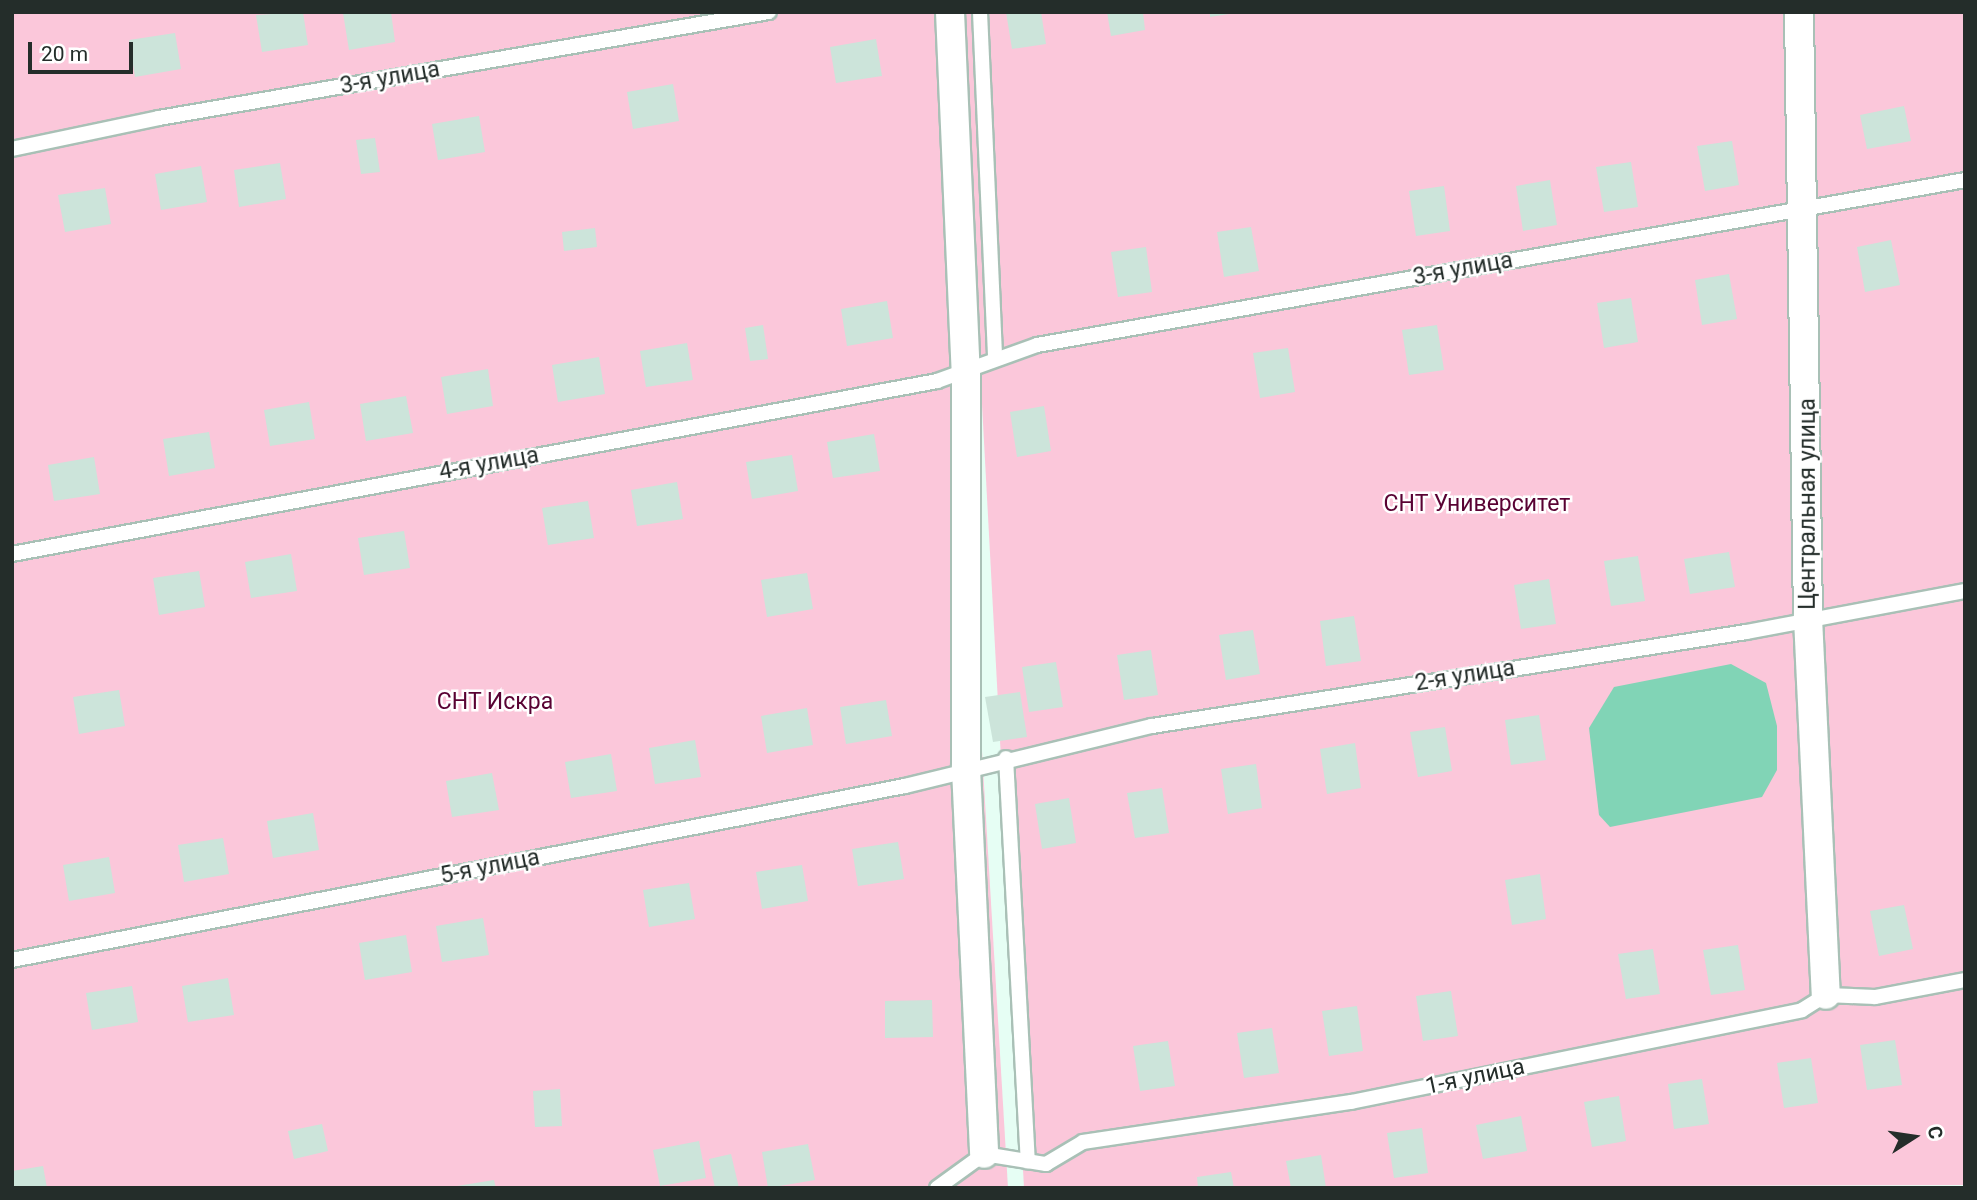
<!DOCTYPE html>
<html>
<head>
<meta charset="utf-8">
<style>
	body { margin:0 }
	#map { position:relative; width:1977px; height:1200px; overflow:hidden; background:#e6fef4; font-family:Roboto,sans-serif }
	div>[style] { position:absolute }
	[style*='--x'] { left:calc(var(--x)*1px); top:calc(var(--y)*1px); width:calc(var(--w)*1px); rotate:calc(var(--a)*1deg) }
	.green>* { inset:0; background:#fbc7da }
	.water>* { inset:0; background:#81d4b6 }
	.building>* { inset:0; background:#cce4da }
	.roads { filter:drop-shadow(2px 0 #a9c0b6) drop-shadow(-2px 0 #a9c0b6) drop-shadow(0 2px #a9c0b6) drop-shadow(0 -2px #a9c0b6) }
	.lane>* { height:14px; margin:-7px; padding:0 7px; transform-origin:7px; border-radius:7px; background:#fff }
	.street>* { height:28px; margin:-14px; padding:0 14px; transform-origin:14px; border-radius:14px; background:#fff }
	span { translate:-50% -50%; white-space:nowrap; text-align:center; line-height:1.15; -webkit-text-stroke:5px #fff; paint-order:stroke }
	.street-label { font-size:23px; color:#242d2a }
	.park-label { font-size:23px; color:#590233 }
	.frame { position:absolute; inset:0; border:14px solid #242d2a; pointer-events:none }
	.north { position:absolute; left:1879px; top:1102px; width:70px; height:70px; -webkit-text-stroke:5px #fff; paint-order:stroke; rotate:78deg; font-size:19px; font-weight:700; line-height:28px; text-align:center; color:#242d2a }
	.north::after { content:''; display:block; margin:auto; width:24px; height:32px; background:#242d2a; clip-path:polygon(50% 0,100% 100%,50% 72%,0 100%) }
	.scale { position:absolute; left:28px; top:42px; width:105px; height:32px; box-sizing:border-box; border:4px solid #242d2a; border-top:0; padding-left:9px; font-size:21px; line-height:24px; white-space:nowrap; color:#242d2a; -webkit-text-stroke:5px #fff; paint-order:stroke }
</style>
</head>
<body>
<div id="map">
	<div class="green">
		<div style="clip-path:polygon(12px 12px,938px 12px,1008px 1188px,12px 1188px)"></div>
		<div style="clip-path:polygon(961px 12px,1965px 12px,1965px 1185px,1024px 1188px)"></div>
	</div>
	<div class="water">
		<div style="clip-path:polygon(1731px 664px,1766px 683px,1777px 726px,1777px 770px,1762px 797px,1610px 827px,1599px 815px,1589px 728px,1614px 687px)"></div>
	</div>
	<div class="building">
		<div style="clip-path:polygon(303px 12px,308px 45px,262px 52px,256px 15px)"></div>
		<div style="clip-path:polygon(391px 12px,395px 42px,349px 50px,343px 13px)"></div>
		<div style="clip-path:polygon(1006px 12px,1041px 12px,1046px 44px,1012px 49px)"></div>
		<div style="clip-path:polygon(1107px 12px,1143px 12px,1145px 30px,1111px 36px)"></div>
		<div style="clip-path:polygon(1210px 12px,1229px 12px,1229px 14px,1210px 17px)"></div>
		<div style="clip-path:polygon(175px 33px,181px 69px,135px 77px,129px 40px)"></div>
		<div style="clip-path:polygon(876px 39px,882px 76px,836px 83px,830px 47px)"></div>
		<div style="clip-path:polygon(673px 84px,679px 121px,633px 129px,627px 92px)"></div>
		<div style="clip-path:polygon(1904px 106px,1911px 141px,1867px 149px,1860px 115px)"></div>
		<div style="clip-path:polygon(479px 116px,485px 152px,438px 160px,432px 124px)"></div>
		<div style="clip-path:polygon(375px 138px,380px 172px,361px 174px,356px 140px)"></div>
		<div style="clip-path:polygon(1732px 141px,1739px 185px,1705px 191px,1697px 146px)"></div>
		<div style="clip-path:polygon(1631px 162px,1638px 207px,1604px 212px,1596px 167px)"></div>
		<div style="clip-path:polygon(280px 163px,286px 199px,239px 207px,234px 170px)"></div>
		<div style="clip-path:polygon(201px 166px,207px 202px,161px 210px,155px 174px)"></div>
		<div style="clip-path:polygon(1550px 180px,1557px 225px,1523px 231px,1516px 186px)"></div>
		<div style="clip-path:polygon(1444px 186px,1450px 231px,1416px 236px,1409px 191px)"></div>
		<div style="clip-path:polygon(105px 188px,111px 224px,65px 232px,58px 195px)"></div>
		<div style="clip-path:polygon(1251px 227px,1259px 271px,1224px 277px,1217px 232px)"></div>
		<div style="clip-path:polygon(595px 228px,597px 247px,564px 251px,562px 232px)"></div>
		<div style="clip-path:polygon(1891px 240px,1900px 285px,1865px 292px,1857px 247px)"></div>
		<div style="clip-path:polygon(1146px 247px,1152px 292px,1118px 297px,1111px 252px)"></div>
		<div style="clip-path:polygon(1729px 274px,1737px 319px,1702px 325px,1695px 280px)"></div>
		<div style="clip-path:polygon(1631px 298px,1638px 342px,1604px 348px,1597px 303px)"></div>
		<div style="clip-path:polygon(887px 301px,893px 338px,847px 346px,841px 309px)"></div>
		<div style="clip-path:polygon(763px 325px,768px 359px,750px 361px,745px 328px)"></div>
		<div style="clip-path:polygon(1437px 325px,1444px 370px,1409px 375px,1402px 330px)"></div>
		<div style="clip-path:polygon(687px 343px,693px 380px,646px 387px,640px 351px)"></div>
		<div style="clip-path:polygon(1288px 348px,1295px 392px,1260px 398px,1253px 353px)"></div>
		<div style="clip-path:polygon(599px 357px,605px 394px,558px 402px,552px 365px)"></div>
		<div style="clip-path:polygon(488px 369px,493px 406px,447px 414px,441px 377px)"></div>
		<div style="clip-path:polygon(406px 396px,413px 433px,366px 441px,360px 404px)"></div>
		<div style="clip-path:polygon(309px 402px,315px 439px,270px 446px,264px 410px)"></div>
		<div style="clip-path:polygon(1044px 406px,1051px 451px,1017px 457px,1010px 412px)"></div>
		<div style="clip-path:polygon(209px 432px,215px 468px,169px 476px,163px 439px)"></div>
		<div style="clip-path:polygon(874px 434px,880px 471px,833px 478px,827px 442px)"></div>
		<div style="clip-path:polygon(792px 455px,798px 491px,752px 499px,746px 462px)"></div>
		<div style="clip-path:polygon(94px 457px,100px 494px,54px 501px,48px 465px)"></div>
		<div style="clip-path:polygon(677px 482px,683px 519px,637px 526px,631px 490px)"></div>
		<div style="clip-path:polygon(588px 501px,594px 538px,548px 545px,542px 508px)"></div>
		<div style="clip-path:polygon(404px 531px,410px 568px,364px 575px,358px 538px)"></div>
		<div style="clip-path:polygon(1729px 552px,1735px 587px,1690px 594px,1684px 559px)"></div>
		<div style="clip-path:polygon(291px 554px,297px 591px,251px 598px,245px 562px)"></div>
		<div style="clip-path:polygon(1638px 556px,1645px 601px,1611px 606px,1604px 561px)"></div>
		<div style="clip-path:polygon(199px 571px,205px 607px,159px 615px,153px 578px)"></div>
		<div style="clip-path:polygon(807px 573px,813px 609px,767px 617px,761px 580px)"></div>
		<div style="clip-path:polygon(1549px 579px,1556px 624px,1521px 629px,1514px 585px)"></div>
		<div style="clip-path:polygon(1354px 616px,1361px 661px,1326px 666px,1320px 621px)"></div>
		<div style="clip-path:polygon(1253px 630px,1260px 674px,1226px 680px,1219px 635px)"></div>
		<div style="clip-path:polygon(1151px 650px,1158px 695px,1124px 700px,1117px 655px)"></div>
		<div style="clip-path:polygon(1056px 662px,1063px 707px,1029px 712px,1022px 667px)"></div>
		<div style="clip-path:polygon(119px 690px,125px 726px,79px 734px,73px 697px)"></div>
		<div style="clip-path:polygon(1020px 692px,1027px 737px,993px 742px,985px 697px)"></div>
		<div style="clip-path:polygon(886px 700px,892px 736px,846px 744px,840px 707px)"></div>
		<div style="clip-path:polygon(807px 708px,813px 745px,767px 753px,761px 716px)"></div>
		<div style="clip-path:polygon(1539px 715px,1546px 760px,1511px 765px,1505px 720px)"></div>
		<div style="clip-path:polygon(1445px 727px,1452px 771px,1418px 777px,1410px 732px)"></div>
		<div style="clip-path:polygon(695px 740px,701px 777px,655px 784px,649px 748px)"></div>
		<div style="clip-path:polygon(1355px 743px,1361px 788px,1327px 794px,1320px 749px)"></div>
		<div style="clip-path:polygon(611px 754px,617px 791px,571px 798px,565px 762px)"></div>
		<div style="clip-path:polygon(1256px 764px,1262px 808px,1228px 814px,1221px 769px)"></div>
		<div style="clip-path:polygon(492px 773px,499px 810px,452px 817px,446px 781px)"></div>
		<div style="clip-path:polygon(1162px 788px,1169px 833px,1135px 838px,1127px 793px)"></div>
		<div style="clip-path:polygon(1069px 798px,1076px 843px,1042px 849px,1035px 804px)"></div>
		<div style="clip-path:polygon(313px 813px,319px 850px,273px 858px,267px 821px)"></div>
		<div style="clip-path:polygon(223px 838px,229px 874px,184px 882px,178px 845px)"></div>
		<div style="clip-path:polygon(898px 842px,904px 879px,858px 886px,852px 849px)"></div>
		<div style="clip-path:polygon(109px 857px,115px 893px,69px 901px,63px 865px)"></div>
		<div style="clip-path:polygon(802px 865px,808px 901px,762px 909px,756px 872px)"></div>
		<div style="clip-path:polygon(1540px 874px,1546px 919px,1512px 925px,1505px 880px)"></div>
		<div style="clip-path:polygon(689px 883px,695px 919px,649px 927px,643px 890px)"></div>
		<div style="clip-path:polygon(1904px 905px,1913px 949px,1879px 956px,1870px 911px)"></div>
		<div style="clip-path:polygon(483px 918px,489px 955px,442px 962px,436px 926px)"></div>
		<div style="clip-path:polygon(406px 935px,412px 972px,365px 980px,359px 943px)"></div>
		<div style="clip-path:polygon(1738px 945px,1745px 990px,1711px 995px,1703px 950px)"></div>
		<div style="clip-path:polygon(1653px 949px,1660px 994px,1626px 999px,1618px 954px)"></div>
		<div style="clip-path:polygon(228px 978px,234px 1015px,188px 1022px,182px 986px)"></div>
		<div style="clip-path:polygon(132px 986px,138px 1022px,92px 1030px,86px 993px)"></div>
		<div style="clip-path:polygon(1451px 991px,1458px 1036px,1423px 1041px,1416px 996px)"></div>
		<div style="clip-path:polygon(932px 1000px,933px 1037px,885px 1038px,885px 1001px)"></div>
		<div style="clip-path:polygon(1357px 1006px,1363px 1051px,1329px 1056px,1322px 1011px)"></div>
		<div style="clip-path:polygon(1272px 1028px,1279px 1073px,1244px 1078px,1237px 1033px)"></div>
		<div style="clip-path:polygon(1895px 1040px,1902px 1085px,1867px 1090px,1860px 1045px)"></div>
		<div style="clip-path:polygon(1168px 1041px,1175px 1086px,1140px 1091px,1133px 1046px)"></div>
		<div style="clip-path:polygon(1811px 1058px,1818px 1103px,1784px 1108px,1777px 1063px)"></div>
		<div style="clip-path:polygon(1702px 1079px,1709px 1124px,1674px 1129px,1668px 1084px)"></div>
		<div style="clip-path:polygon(560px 1089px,562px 1126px,535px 1127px,533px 1091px)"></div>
		<div style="clip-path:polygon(1619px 1096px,1626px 1141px,1592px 1147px,1584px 1102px)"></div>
		<div style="clip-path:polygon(1521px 1116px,1527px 1151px,1483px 1159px,1476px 1125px)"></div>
		<div style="clip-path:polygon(322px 1124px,328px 1151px,294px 1159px,288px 1131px)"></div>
		<div style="clip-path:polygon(1422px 1128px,1428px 1173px,1394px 1178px,1387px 1133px)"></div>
		<div style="clip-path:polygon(699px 1141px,706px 1178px,660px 1186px,653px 1150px)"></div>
		<div style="clip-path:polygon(808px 1144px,815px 1180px,768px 1188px,762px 1152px)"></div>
		<div style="clip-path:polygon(731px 1154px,739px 1188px,715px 1188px,709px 1159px)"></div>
		<div style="clip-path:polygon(1321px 1155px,1326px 1188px,1291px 1188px,1286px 1161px)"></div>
		<div style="clip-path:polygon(43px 1166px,47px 1188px,12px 1188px,12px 1171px)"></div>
		<div style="clip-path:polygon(1231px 1172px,1234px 1188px,1198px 1188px,1197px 1177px)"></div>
		<div style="clip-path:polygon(494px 1180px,496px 1188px,457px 1188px,457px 1186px)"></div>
	</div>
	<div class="roads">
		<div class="lane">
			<div style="--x:980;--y:12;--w:345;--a:87.5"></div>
			<div style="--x:12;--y:149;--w:150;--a:-11.9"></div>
			<div style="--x:159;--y:118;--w:619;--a:-9.86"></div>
			<div style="--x:12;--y:554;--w:941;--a:-10.59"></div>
			<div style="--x:937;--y:381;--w:106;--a:-19.8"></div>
			<div style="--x:1037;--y:345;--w:943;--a:-10.08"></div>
			<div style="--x:1006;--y:758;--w:404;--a:86.9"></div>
			<div style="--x:12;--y:960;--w:910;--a:-11.03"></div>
			<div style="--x:905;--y:786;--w:254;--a:-13.7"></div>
			<div style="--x:1152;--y:726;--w:601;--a:-8.99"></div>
			<div style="--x:1746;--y:632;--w:223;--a:-10.6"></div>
			<div style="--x:937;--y:1188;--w:58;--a:-35.9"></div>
			<div style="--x:984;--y:1154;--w:63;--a:9.2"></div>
			<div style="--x:1046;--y:1164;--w:43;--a:-30.7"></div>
			<div style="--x:1083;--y:1142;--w:271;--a:-8.5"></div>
			<div style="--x:1351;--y:1102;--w:460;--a:-11.5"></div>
			<div style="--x:1802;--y:1010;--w:28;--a:-32"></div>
			<div style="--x:1826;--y:995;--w:49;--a:2.3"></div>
			<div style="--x:1875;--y:997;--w:92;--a:-10.7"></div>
		</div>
		<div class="street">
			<div style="--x:950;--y:12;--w:360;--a:87.5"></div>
			<div style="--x:966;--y:372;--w:397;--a:90"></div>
			<div style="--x:966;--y:769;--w:385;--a:87.3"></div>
			<div style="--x:1799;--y:12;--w:606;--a:89.15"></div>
			<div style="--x:1808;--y:618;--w:377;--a:87.3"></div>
		</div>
	</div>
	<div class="street-label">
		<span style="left:390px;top:78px;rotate:-10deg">3-я улица</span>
		<span style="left:1463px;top:269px;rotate:-10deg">3-я улица</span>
		<span style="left:489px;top:464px;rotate:-10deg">4-я улица</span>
		<span style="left:1808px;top:504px;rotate:-90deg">Центральная улица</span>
		<span style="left:1465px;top:676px;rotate:-9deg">2-я улица</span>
		<span style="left:490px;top:867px;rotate:-11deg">5-я улица</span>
		<span style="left:1475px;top:1077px;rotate:-12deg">1-я улица</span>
	</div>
	<div class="park-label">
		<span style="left:1477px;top:504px">СНТ Университет</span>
		<span style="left:495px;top:702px">СНТ Искра</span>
	</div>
	<div class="frame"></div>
	<div class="north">С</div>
	<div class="scale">20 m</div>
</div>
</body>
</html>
